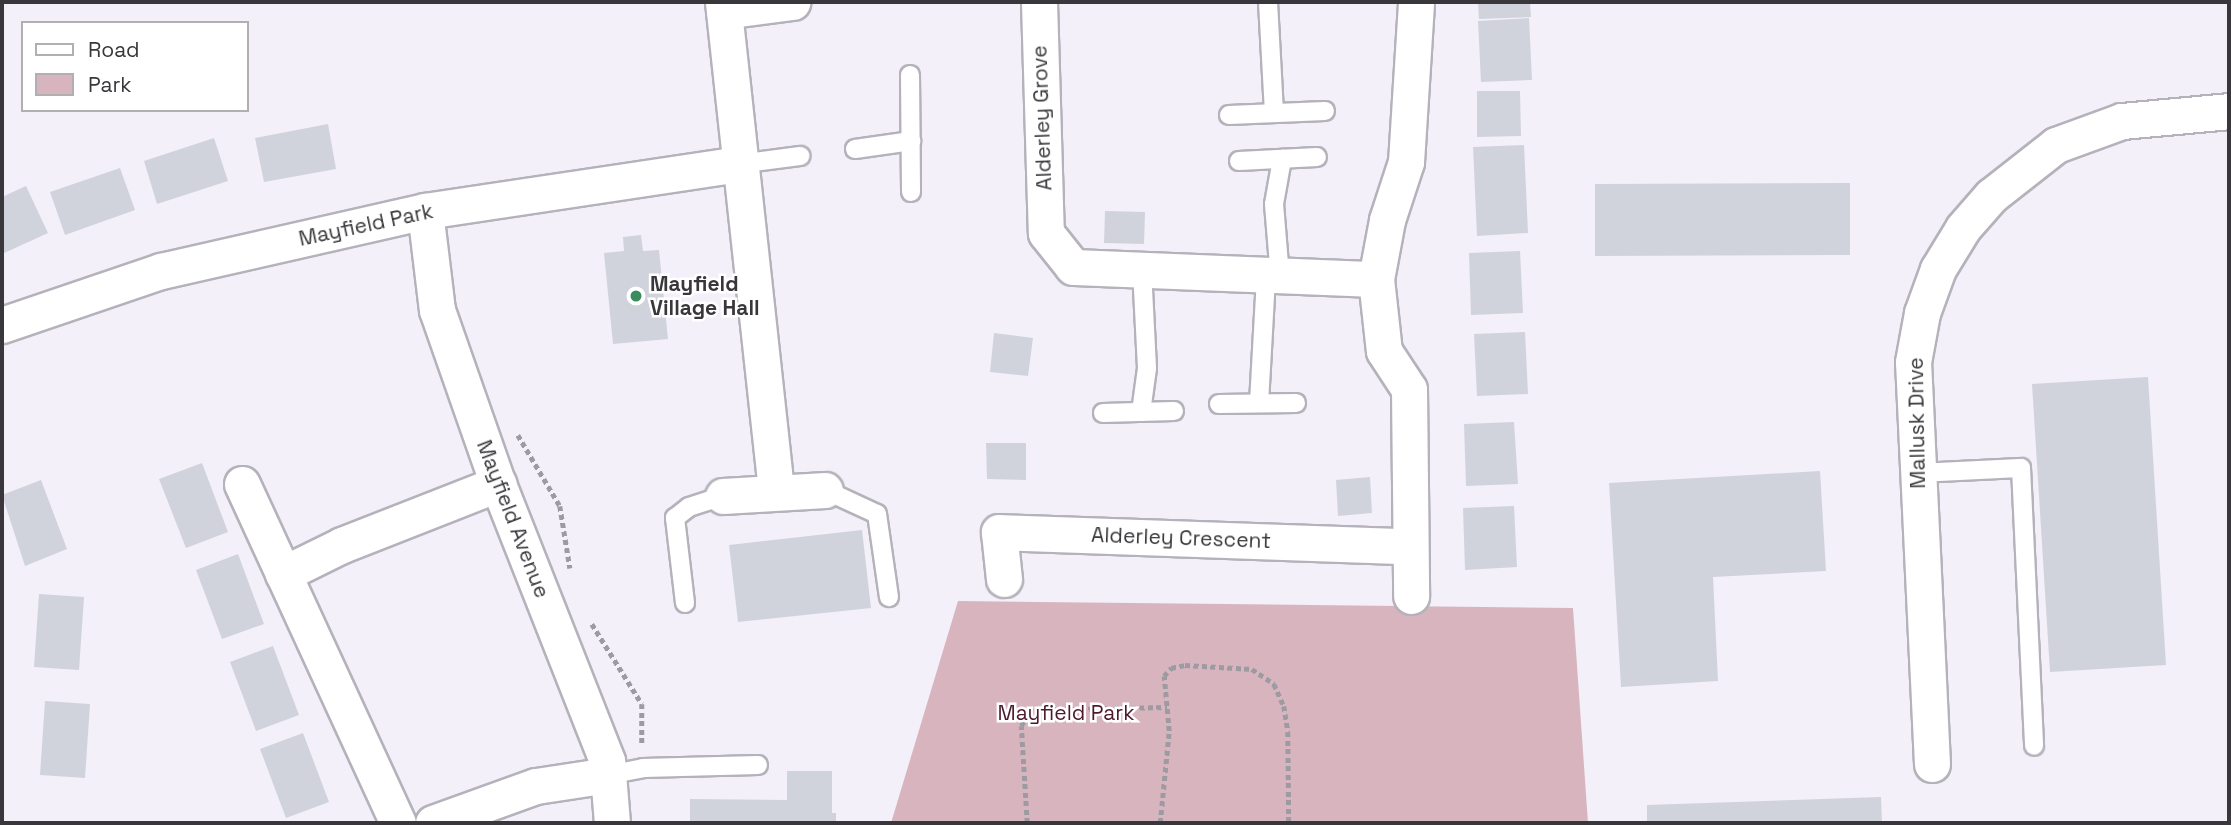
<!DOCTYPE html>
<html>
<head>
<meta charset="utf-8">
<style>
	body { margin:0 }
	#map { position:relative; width:2231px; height:825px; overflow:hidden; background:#f3f0fa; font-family:"Space Grotesk",sans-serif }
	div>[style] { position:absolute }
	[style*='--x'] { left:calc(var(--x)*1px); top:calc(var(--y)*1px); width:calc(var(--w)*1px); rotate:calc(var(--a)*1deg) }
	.green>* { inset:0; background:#d8b5be }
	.building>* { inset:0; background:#d0d3dc }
	.path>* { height:4.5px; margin-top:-2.25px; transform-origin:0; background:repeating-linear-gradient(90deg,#9d9aa1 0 5px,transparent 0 8.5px) }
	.roads { filter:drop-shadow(2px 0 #b5b2bb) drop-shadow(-2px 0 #b5b2bb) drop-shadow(0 2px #b5b2bb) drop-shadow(0 -2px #b5b2bb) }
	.service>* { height:18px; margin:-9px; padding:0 9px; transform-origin:9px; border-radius:9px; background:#fff }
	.minor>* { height:35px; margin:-17.5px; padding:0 17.5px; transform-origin:17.5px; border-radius:17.5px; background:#fff }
	.dots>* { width:19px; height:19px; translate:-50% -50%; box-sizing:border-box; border:4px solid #fff; border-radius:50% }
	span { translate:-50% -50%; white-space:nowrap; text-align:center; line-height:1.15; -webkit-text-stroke:5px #fff; paint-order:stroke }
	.street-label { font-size:21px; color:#39373b }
	.poi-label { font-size:21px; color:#39373b; font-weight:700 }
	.left { translate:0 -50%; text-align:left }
	.park-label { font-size:21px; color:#4d1a2d }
	.frame { position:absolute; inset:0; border:4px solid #39373b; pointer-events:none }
	.legend { position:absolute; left:21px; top:21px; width:228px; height:91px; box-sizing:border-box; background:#fff; border:2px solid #b0afb1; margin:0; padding:9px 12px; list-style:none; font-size:21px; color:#39373b }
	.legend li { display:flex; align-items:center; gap:14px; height:35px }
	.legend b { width:35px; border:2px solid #b0afb1 }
</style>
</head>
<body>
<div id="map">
	<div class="green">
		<div style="clip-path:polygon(958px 601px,1573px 608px,1588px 823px,891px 823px)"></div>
	</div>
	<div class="building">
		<div style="clip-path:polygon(1478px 2px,1530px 2px,1531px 17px,1479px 19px)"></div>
		<div style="clip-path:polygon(1529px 18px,1532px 80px,1481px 82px,1478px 21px)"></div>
		<div style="clip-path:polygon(1477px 91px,1520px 91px,1521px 136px,1477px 137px)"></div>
		<div style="clip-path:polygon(328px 124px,336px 169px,264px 182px,255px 138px)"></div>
		<div style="clip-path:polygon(214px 138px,228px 181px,157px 204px,144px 161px)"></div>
		<div style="clip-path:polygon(1524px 145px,1528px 233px,1477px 236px,1473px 147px)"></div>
		<div style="clip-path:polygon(120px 168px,135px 210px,65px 235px,50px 192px)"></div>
		<div style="clip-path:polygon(1850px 183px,1850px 255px,1595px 256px,1595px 184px)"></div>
		<div style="clip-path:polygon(26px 186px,48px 233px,2px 254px,2px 197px)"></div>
		<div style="clip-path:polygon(1105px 211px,1145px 212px,1144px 244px,1104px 243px)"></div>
		<div style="clip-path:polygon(641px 235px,643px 251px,659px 250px,668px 339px,613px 344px,604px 253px,624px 251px,623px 237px)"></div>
		<div style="clip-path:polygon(1520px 251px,1523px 313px,1471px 315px,1469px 253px)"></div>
		<div style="clip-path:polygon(1525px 332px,1528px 394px,1477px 396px,1474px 334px)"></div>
		<div style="clip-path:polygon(994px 333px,1033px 338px,1028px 376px,990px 372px)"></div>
		<div style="clip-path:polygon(2148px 377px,2166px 665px,2050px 672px,2032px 384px)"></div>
		<div style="clip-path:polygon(1514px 422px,1518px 484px,1466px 486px,1464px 424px)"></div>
		<div style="clip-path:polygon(986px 443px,1026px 443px,1026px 480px,987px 479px)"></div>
		<div style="clip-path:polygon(202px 463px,228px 532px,186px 548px,159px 479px)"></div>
		<div style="clip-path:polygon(1820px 471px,1826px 571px,1713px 577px,1718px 681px,1621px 687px,1609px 483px)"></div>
		<div style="clip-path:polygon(1370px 477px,1372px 513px,1338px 516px,1336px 480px)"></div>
		<div style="clip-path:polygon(41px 480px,67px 549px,25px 566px,2px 495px)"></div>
		<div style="clip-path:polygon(1514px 506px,1517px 567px,1465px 570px,1463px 508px)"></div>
		<div style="clip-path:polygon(862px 530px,871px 608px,738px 622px,729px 545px)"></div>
		<div style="clip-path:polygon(238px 554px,264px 624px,222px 639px,196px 570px)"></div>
		<div style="clip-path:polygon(39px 594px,84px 597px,79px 670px,34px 667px)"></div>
		<div style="clip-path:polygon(273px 646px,299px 715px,256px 731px,230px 662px)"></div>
		<div style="clip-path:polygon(45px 701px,90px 704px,85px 778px,40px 775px)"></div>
		<div style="clip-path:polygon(303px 733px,329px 802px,286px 818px,260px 749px)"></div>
		<div style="clip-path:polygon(787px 771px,832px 771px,832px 813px,836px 813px,836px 823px,690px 823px,690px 799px,787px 800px)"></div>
		<div style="clip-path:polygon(1881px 797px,1882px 823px,1647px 823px,1647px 805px)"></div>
	</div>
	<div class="path">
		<div style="--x:518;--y:435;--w:82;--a:59.4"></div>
		<div style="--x:560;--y:506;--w:63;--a:80.8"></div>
		<div style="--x:592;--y:624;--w:94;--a:58"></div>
		<div style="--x:642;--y:704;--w:41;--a:90"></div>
		<div style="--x:1027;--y:823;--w:97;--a:-93.5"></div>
		<div style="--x:1021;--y:726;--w:18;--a:-63"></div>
		<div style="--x:1029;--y:710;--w:138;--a:-1.2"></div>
		<div style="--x:1160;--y:823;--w:92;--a:-84.4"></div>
		<div style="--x:1169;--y:731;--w:55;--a:-95.2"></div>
		<div style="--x:1164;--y:676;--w:11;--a:-49"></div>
		<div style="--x:1171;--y:668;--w:14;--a:-12"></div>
		<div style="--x:1185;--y:665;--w:67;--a:3.4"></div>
		<div style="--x:1252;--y:669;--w:27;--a:34"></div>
		<div style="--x:1274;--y:684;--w:24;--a:66"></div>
		<div style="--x:1284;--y:706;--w:26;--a:81"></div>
		<div style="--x:1288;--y:732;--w:91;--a:89.4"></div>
	</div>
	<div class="roads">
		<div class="service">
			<div style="--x:1268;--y:2;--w:111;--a:86.9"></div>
			<div style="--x:910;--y:75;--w:117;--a:89.5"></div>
			<div style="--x:1229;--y:115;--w:96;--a:-2.4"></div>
			<div style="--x:855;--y:149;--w:57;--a:-8.1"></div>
			<div style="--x:1239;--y:161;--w:78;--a:-2.9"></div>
			<div style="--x:739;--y:164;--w:62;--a:-7.5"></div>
			<div style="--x:1280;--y:277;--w:73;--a:-94.7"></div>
			<div style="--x:1274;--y:204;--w:46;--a:-79.9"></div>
			<div style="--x:1259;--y:403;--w:127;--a:-86.8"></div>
			<div style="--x:1219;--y:404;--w:77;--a:-0.7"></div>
			<div style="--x:1141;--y:412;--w:44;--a:-82.2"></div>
			<div style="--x:1147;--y:368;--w:98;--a:-92.9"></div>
			<div style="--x:1103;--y:413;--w:71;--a:-1.6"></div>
			<div style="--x:1917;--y:473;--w:104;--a:-2.8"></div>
			<div style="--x:2021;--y:468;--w:278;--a:87.3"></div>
			<div style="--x:825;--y:490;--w:57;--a:24.8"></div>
			<div style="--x:877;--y:514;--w:84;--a:81.8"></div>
			<div style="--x:685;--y:603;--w:86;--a:-96.7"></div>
			<div style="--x:675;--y:518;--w:18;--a:-38"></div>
			<div style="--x:689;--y:507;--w:36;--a:-18"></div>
			<div style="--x:608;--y:775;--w:36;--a:-11"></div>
			<div style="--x:643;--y:768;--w:115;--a:-1.5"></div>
		</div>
		<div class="minor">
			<div style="--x:723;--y:2;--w:491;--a:83.8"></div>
			<div style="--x:1039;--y:2;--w:231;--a:88.3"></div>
			<div style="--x:1046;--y:233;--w:43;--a:51.5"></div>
			<div style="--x:1073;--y:267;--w:303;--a:2.3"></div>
			<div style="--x:1376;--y:279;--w:72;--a:83.7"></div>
			<div style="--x:1384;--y:351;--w:45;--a:56.7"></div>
			<div style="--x:1409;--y:389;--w:207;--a:89.4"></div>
			<div style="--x:724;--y:11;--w:69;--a:-7.5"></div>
			<div style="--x:425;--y:211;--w:100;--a:83.1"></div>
			<div style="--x:437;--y:310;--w:184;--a:70.7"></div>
			<div style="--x:498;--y:484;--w:298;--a:68.5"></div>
			<div style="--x:607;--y:761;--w:62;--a:85.4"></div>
			<div style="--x:1376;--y:279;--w:60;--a:-79.4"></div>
			<div style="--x:1387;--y:220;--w:61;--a:-71.9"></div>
			<div style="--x:1406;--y:162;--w:160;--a:-86.4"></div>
			<div style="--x:2;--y:325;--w:168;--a:-18.8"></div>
			<div style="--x:161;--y:271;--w:271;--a:-12.8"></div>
			<div style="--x:425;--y:211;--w:317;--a:-8.5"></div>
			<div style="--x:242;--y:484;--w:373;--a:65.3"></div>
			<div style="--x:723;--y:496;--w:102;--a:-3.4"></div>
			<div style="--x:283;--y:574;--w:66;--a:-26.2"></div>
			<div style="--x:342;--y:545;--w:168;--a:-21.4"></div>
			<div style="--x:1004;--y:579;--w:47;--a:-96.1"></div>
			<div style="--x:999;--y:532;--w:411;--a:2"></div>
			<div style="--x:1932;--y:764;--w:402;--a:-92.7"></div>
			<div style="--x:1913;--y:362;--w:50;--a:-79.6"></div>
			<div style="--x:1922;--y:313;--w:47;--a:-70"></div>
			<div style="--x:1938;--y:269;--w:48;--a:-58.6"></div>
			<div style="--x:1963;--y:228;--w:43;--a:-48.8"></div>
			<div style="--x:1991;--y:196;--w:83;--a:-38.1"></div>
			<div style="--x:2056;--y:145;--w:70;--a:-20"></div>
			<div style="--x:2122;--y:121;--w:107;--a:-5.3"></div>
			<div style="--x:433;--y:823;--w:109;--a:-19.8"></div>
			<div style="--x:536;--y:786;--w:73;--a:-8.7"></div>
		</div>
	</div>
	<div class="dots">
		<div style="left:636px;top:296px;background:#3a8c5d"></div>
	</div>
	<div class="street-label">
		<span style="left:1042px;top:118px;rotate:-92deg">Alderley Grove</span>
		<span style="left:366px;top:225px;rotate:-12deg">Mayfield Park</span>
		<span style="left:1917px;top:423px;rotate:-91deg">Mallusk Drive</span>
		<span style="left:513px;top:519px;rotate:69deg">Mayfield Avenue</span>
		<span style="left:1181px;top:538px;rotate:2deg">Alderley Crescent</span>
	</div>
	<div class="poi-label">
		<span class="left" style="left:650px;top:296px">Mayfield<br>Village Hall</span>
	</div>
	<div class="park-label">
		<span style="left:1066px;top:713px">Mayfield Park</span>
	</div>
	<div class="frame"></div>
	<ul class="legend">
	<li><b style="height:9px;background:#fff"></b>Road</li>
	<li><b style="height:19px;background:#d8b5be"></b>Park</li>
	</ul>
</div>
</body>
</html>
